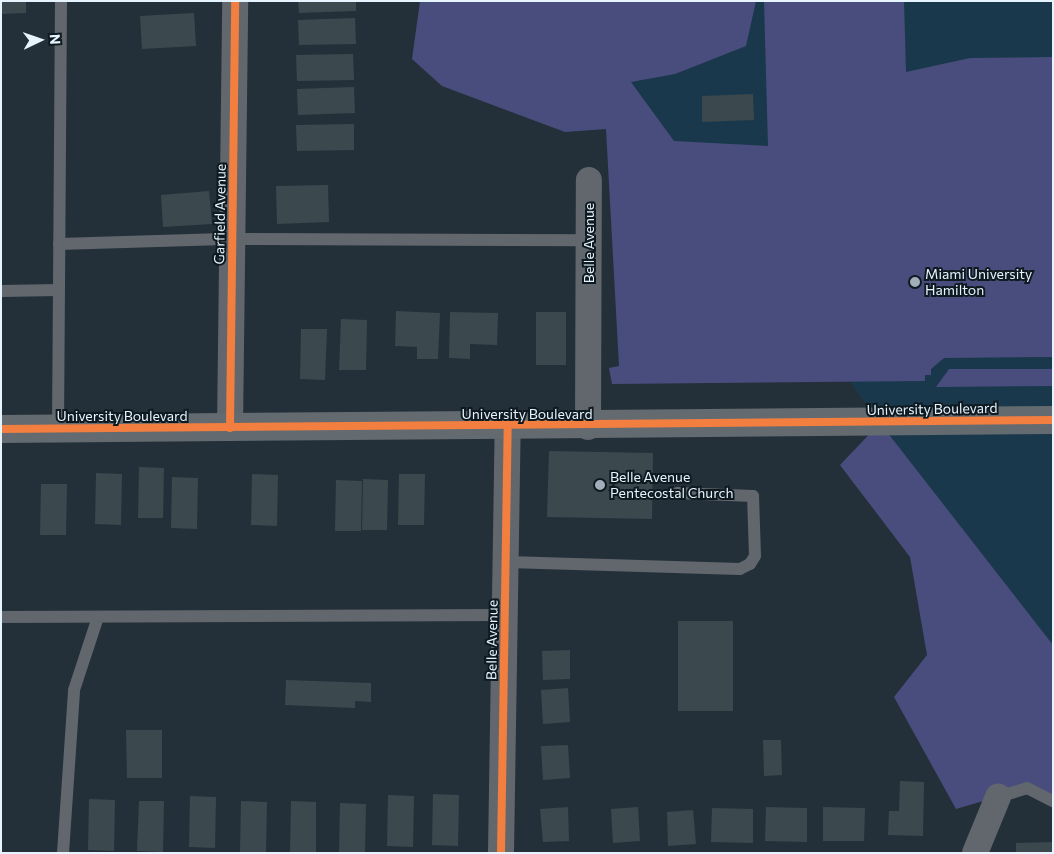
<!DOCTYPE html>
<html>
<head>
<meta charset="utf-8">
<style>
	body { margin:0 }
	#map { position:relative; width:1054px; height:854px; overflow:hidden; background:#233039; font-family:Commissioner,sans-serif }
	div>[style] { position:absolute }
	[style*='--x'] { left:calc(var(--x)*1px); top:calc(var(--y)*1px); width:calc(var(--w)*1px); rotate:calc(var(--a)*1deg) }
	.built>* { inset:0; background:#1a384b }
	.green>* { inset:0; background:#494d7d }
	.building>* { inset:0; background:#3b484e }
	.lane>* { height:12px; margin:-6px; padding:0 6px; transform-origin:6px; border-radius:6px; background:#62676d }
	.street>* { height:26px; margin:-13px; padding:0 13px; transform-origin:13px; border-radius:13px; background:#62676d }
	.secondary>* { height:28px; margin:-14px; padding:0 14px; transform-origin:14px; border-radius:14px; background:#636a70 }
	.cycleway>* { height:8px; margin:-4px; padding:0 4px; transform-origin:4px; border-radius:4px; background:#f27e40 }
	.dots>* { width:14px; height:14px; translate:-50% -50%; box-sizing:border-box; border:2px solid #0e1920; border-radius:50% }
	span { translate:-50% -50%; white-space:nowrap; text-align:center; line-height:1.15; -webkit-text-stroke:4px #0e1920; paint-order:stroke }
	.street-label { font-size:14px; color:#e5f4ff }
	.poi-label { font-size:14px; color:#e5f4ff }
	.left { translate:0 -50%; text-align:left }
	.frame { position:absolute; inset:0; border:2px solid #e5f4ff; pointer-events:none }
	.north { position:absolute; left:15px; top:15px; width:50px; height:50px; -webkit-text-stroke:4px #0e1920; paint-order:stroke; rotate:87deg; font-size:14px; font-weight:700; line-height:20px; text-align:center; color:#e5f4ff }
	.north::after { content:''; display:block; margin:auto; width:18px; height:22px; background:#e5f4ff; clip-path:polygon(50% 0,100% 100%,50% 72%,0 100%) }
</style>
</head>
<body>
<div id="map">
	<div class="built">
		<div style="clip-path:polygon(571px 1px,1053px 1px,1053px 645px,880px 423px)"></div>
	</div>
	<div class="green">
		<div style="clip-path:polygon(420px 1px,756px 1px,746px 46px,675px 74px,631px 82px,674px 141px,768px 146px,764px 1px,904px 1px,906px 72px,970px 58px,1053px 57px,1053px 357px,944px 358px,931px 369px,931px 375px,925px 375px,925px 381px,612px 384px,609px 368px,619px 366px,606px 129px,565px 132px,442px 86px,412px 59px)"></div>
		<div style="clip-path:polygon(949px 369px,1053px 369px,1053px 386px,936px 387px)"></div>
		<div style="clip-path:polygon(880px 423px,1053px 645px,1053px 801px,1027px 788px,956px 809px,894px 697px,927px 655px,910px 557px,840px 465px)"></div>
	</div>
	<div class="building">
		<div style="clip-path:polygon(1px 1px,26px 1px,26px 13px,1px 14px)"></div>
		<div style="clip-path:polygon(298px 1px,356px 1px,356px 11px,299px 13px)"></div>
		<div style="clip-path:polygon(194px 13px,196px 46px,142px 49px,140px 16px)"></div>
		<div style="clip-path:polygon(355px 18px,356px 44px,299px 45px,298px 20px)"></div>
		<div style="clip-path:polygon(353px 54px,354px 80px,297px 81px,296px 55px)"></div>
		<div style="clip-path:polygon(354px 87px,355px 113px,298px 115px,297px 89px)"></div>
		<div style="clip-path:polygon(753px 94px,754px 120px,702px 122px,702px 96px)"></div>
		<div style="clip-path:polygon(354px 124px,354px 150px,297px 151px,296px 125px)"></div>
		<div style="clip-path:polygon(328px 185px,329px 222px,277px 224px,276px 186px)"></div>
		<div style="clip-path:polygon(209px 191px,212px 224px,163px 227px,161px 195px)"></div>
		<div style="clip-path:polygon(396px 311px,440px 313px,438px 359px,417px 359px,417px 347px,395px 346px)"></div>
		<div style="clip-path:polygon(450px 312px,498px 313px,497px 345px,470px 344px,470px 359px,449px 358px)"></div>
		<div style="clip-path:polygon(536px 312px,566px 312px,566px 365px,536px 365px)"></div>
		<div style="clip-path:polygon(341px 319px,367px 320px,366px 370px,339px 370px)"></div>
		<div style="clip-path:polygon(301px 329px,327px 329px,325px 380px,300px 379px)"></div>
		<div style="clip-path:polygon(549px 451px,653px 453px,652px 519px,547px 517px)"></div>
		<div style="clip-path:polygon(139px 467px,164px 468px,163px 518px,138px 518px)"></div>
		<div style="clip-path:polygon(96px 473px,122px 474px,121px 525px,95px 524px)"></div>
		<div style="clip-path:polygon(252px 474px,278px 475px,277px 526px,251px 525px)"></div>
		<div style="clip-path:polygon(399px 474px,425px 474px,424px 525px,398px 525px)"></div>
		<div style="clip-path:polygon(172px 477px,198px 478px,197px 529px,171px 528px)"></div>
		<div style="clip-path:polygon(363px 479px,388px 480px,387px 530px,362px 530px)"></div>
		<div style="clip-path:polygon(336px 480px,362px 481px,361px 531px,335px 531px)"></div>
		<div style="clip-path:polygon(41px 484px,67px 484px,66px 535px,40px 535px)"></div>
		<div style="clip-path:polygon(678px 621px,733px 621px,733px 711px,678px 711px)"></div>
		<div style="clip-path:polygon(570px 650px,570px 679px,543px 680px,542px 651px)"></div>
		<div style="clip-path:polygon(286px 680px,371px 683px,371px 702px,355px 701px,355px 708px,285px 705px)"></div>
		<div style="clip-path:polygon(568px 688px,570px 722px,543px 724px,541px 690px)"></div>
		<div style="clip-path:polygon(126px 730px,162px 730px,162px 778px,127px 778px)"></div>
		<div style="clip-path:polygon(763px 740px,781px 740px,782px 775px,764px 776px)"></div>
		<div style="clip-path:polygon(568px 745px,570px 778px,543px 780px,541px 746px)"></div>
		<div style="clip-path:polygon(900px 781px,924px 782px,923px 836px,888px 835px,889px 811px,899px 811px)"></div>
		<div style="clip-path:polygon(433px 794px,459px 795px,458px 846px,432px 845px)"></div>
		<div style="clip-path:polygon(388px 795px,414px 796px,413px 847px,387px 846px)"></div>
		<div style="clip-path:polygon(190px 796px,216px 797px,215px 848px,189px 847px)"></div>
		<div style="clip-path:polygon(89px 799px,115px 800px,114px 851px,88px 850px)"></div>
		<div style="clip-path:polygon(139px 801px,164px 801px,163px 852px,137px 851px)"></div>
		<div style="clip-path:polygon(241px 801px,267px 802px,266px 852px,240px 852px)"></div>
		<div style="clip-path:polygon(291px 801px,316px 802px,316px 853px,290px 852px)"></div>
		<div style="clip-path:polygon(340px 803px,366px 804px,365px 853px,339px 853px)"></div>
		<div style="clip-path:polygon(568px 807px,569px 841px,543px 842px,540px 809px)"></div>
		<div style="clip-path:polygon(638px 807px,640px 841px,613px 843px,611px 809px)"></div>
		<div style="clip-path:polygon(766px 807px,807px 808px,807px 842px,765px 841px)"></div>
		<div style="clip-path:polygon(823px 807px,865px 808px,864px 841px,823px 841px)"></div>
		<div style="clip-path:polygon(712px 808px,753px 809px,753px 843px,711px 842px)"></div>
		<div style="clip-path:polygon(693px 810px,696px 844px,668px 846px,667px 812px)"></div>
		<div style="clip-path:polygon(1053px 842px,1053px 853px,1016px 853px,1016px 843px)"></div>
	</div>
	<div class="lane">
		<div style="--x:59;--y:244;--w:173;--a:-1.7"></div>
		<div style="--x:232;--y:239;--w:357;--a:0.2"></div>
		<div style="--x:1;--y:291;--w:58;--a:-1"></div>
		<div style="--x:58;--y:429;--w:428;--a:-89.6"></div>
		<div style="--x:506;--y:562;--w:234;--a:1.7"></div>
		<div style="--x:740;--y:569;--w:11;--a:-27"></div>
		<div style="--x:750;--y:564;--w:9;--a:-58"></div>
		<div style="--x:755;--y:556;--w:60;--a:-91.9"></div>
		<div style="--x:753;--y:496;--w:76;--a:-177.7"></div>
		<div style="--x:1;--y:617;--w:504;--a:-0.23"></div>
		<div style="--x:998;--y:797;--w:30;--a:-17"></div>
		<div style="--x:1027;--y:788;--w:29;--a:27"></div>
		<div style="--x:63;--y:853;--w:163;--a:-86.1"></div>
		<div style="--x:74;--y:690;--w:77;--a:-71.8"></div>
	</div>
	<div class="street">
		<div style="--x:588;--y:427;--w:247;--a:-89.8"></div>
		<div style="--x:230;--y:428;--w:427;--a:-89.3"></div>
		<div style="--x:501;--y:853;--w:426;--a:-89.1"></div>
		<div style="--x:975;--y:853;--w:61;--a:-67.7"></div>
	</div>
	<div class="secondary">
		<div style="--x:1;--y:429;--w:1052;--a:-0.49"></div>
	</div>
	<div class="cycleway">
		<div style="--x:230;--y:428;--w:427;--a:-89.3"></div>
		<div style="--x:1;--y:429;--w:1052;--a:-0.49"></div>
		<div style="--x:501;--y:853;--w:426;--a:-89.1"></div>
	</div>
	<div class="dots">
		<div style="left:915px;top:282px;background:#a1afba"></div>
		<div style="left:600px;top:485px;background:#a1afba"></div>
	</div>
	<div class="street-label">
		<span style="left:220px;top:214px;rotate:-89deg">Garfield Avenue</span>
		<span style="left:589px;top:243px;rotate:-90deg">Belle Avenue</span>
		<span style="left:932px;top:409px;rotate:-1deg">University Boulevard</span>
		<span style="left:527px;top:414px">University Boulevard</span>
		<span style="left:122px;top:416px">University Boulevard</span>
		<span style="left:492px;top:640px;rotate:-89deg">Belle Avenue</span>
	</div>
	<div class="poi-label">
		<span class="left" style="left:925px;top:282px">Miami University<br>Hamilton</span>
		<span class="left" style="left:610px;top:485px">Belle Avenue<br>Pentecostal Church</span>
	</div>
	<div class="frame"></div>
	<div class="north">N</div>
</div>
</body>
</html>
